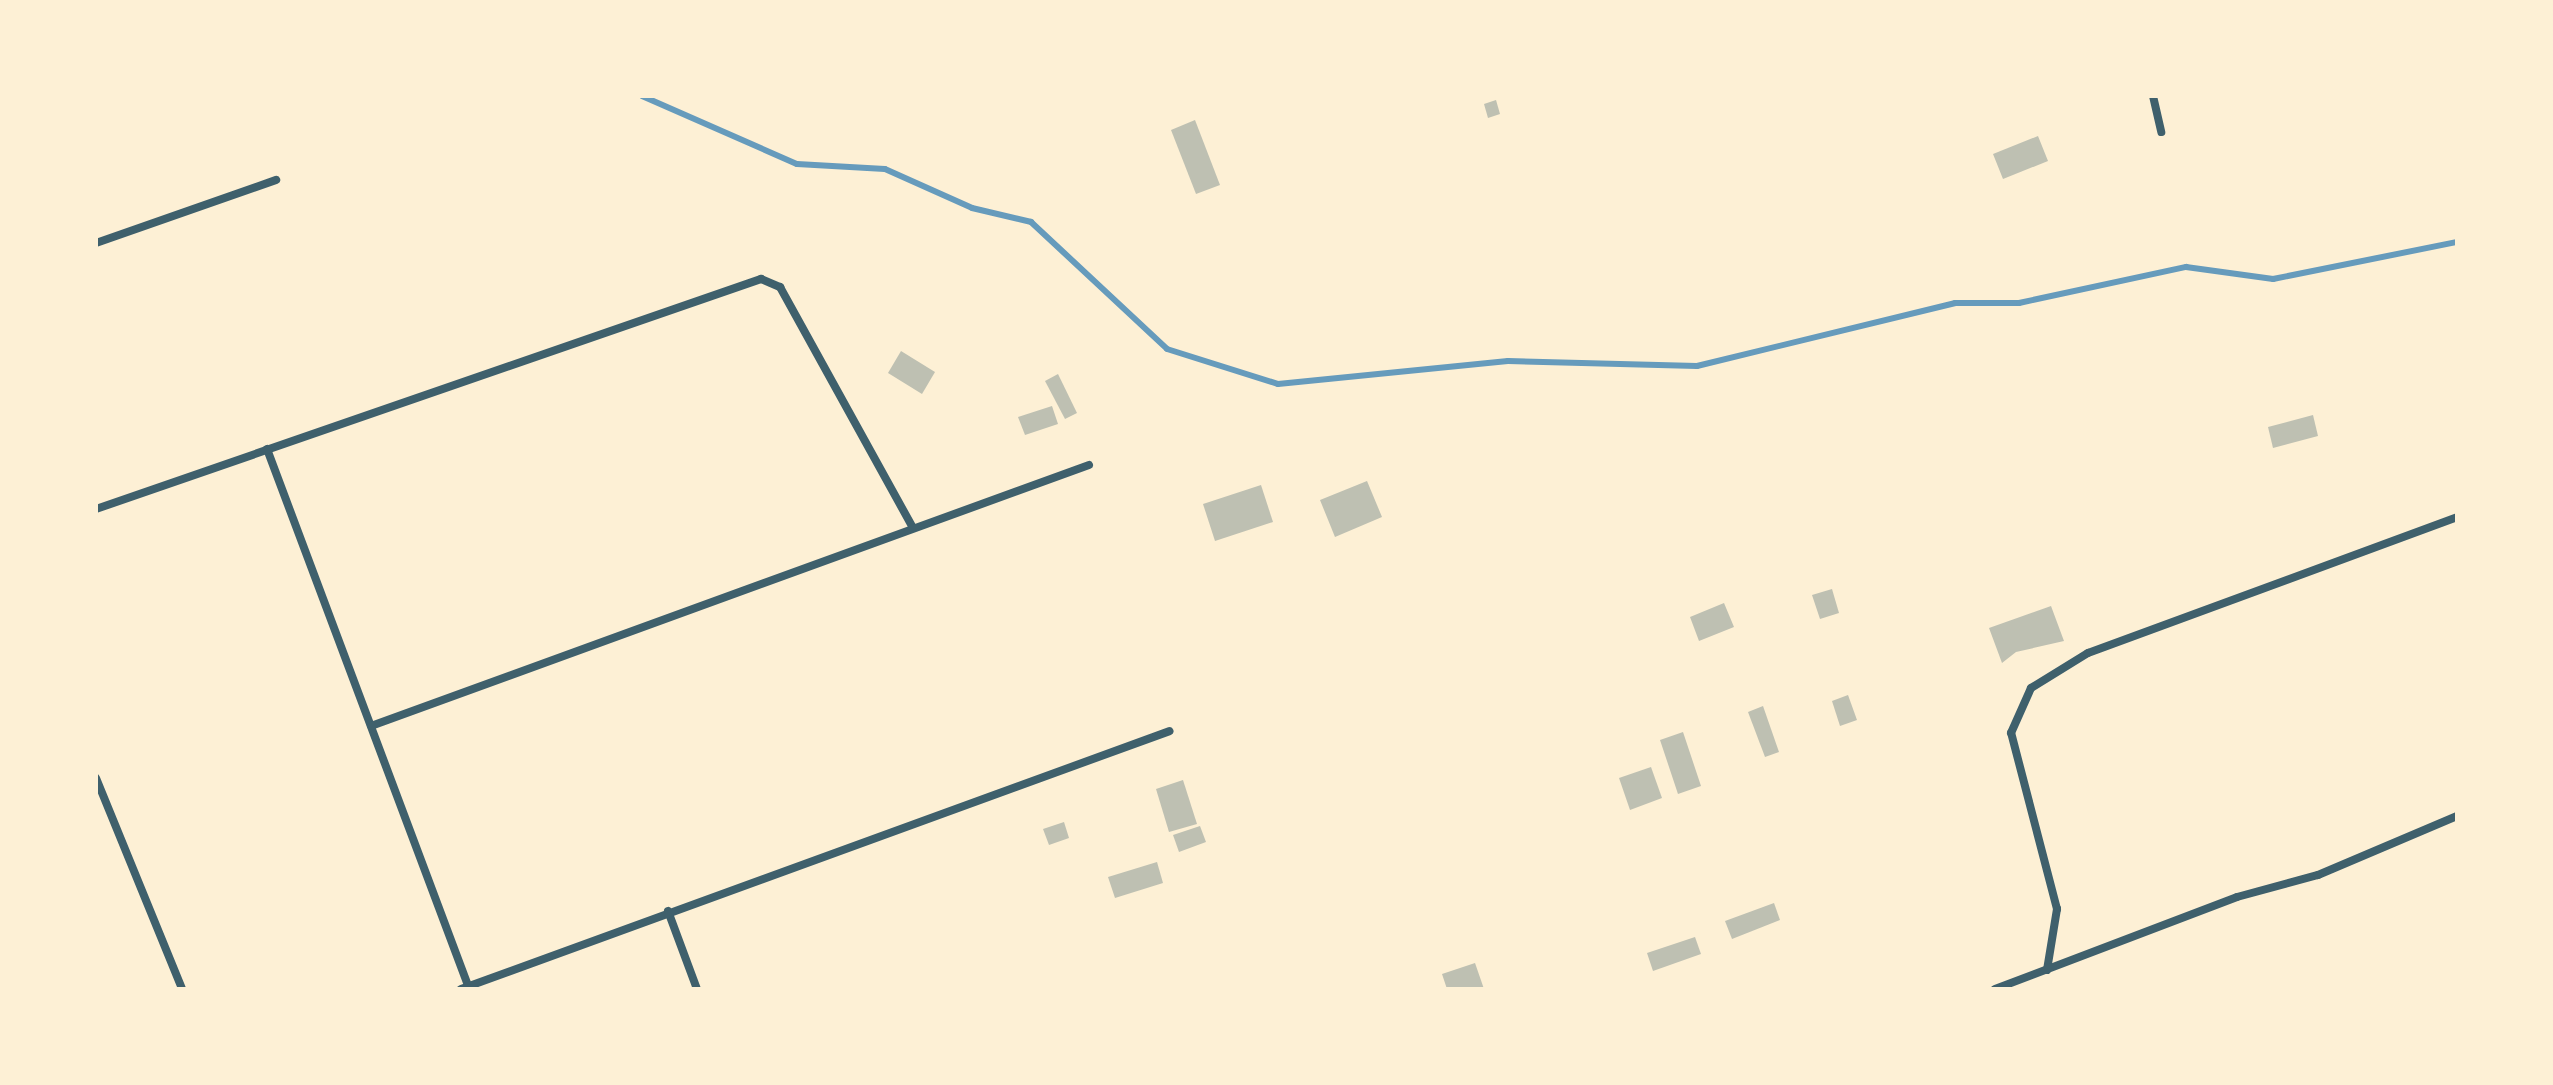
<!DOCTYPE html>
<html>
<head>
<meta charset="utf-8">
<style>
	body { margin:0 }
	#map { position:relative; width:2553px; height:1085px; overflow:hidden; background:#fdf0d5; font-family:"Zilla Slab",serif }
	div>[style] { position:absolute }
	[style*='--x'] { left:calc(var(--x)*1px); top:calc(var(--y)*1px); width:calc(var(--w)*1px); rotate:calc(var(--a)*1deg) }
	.stream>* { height:6px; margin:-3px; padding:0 3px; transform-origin:3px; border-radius:3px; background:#669bbc }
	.building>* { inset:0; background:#bec0b2 }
	.minor>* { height:8px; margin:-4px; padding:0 4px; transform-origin:4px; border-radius:4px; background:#3f606c }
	span { translate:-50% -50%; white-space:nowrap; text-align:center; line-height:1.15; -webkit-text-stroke:7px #fdf0d5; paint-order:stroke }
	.frame { position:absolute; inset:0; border:98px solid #fdf0d5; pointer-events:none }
</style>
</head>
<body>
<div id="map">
	<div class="stream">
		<div style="--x:642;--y:96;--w:169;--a:23.7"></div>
		<div style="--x:797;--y:164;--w:88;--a:3.3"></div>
		<div style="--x:885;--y:169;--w:95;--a:24.1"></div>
		<div style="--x:972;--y:208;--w:61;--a:13.3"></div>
		<div style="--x:1031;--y:222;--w:186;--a:43"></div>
		<div style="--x:1167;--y:349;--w:116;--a:17.5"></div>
		<div style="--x:1278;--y:384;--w:231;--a:-5.7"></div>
		<div style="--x:1508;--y:361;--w:189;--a:1.5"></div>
		<div style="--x:1697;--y:366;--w:266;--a:-13.7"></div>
		<div style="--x:1955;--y:303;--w:64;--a:0"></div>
		<div style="--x:2019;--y:303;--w:171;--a:-12.2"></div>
		<div style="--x:2186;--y:267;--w:88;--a:7.9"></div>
		<div style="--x:2273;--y:279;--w:188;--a:-11.4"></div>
	</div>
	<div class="building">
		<div style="clip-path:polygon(1496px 100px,1500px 114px,1488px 118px,1484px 104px)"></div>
		<div style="clip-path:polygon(1195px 120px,1220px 185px,1196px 194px,1171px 130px)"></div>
		<div style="clip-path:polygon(2038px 136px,2048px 161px,2003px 179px,1993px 154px)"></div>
		<div style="clip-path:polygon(901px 351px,935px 372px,922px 394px,888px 373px)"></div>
		<div style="clip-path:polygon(1058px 374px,1077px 413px,1065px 419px,1045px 381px)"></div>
		<div style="clip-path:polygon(1052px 406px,1058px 424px,1025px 435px,1018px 417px)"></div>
		<div style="clip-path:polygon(2313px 415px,2318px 436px,2273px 448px,2268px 427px)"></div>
		<div style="clip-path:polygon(1367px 481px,1382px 517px,1335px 537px,1320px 500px)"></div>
		<div style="clip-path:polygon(1261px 485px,1273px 522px,1215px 541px,1203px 504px)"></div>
		<div style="clip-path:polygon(1832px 589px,1839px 613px,1820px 619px,1812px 595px)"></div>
		<div style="clip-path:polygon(1724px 603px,1734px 627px,1699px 641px,1690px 617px)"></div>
		<div style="clip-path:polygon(2051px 606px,2064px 641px,2016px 652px,2002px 663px,1989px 628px)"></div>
		<div style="clip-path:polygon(1848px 695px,1857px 720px,1840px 726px,1832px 701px)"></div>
		<div style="clip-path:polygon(1763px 706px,1779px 752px,1765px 757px,1748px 712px)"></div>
		<div style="clip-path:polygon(1683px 732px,1701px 786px,1678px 794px,1660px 740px)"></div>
		<div style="clip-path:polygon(1651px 767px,1662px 798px,1630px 810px,1619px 778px)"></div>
		<div style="clip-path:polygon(1183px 780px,1197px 824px,1169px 832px,1156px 789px)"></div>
		<div style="clip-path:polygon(1064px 822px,1069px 838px,1049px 845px,1043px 829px)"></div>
		<div style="clip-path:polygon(1200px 826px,1206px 842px,1179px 852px,1173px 835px)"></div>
		<div style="clip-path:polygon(1157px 862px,1163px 883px,1115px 898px,1108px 877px)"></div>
		<div style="clip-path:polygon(1774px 903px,1780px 920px,1732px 939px,1725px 921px)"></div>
		<div style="clip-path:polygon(1695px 937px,1701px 954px,1653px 971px,1647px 953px)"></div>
		<div style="clip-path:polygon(1475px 963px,1484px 989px,1447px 989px,1442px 974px)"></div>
	</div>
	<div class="minor">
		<div style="--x:2153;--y:96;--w:37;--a:77"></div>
		<div style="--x:96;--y:243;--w:191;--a:-19.3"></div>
		<div style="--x:267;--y:449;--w:576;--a:69.46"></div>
		<div style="--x:96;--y:509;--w:704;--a:-19.08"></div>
		<div style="--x:761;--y:279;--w:21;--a:23"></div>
		<div style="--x:780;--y:287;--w:275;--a:61.1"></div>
		<div style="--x:371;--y:726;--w:764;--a:-19.98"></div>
		<div style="--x:96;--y:778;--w:228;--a:67.8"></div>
		<div style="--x:668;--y:911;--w:83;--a:69.6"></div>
		<div style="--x:2047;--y:970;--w:62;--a:-80.7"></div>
		<div style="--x:2057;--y:909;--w:182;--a:-104.6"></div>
		<div style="--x:2011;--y:733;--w:49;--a:-66"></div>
		<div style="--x:2031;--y:688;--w:67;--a:-31.6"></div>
		<div style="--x:2088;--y:653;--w:393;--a:-20.2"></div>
		<div style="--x:461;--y:989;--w:754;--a:-20"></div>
		<div style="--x:1995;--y:989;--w:259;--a:-20.8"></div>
		<div style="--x:2237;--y:897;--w:84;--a:-15.2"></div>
		<div style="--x:2318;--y:875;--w:151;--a:-23"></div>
	</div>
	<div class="frame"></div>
</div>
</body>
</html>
